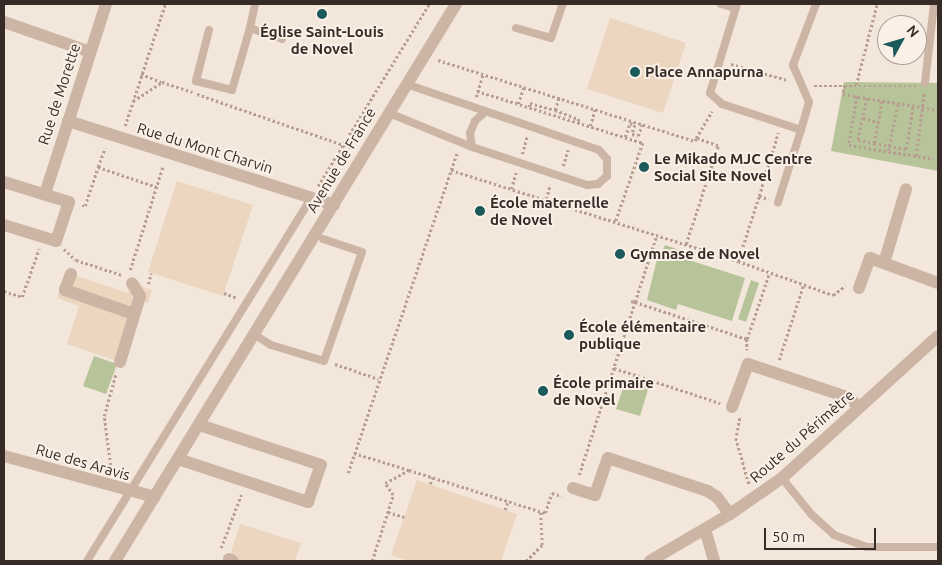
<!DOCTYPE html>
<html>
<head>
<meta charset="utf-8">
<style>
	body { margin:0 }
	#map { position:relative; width:942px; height:565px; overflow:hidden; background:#f3e6da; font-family:Ubuntu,sans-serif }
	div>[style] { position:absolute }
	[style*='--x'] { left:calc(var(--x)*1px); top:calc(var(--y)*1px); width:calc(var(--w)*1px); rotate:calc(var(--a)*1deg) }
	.green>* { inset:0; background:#b7c399 }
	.plaza>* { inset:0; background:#ecd6c0 }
	.path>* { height:2.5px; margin-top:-1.25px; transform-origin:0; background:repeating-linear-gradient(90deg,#b79e90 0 2.5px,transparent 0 5px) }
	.lane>* { height:8px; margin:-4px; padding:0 4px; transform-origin:4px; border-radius:4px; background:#ccb5a5 }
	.street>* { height:12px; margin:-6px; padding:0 6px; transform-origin:6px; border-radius:6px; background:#ccb5a5 }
	.dots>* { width:14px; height:14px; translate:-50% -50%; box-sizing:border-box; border:2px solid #faf0e7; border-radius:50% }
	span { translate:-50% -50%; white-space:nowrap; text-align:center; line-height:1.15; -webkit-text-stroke:4px #faf0e7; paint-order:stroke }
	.poi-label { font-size:15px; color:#372b27; font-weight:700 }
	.left { translate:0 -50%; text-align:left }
	.street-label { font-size:15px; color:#372b27 }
	.frame { position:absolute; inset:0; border:5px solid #372b27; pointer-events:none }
	.north { position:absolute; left:877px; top:15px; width:50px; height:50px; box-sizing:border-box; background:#faf0e7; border:1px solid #aca19a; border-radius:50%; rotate:51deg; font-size:14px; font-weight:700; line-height:20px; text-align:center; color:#372b27 }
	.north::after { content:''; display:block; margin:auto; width:18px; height:22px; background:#1a5a5b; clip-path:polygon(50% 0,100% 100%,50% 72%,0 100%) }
	.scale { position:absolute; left:764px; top:528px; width:112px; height:22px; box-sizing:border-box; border:2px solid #372b27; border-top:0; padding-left:6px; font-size:15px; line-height:18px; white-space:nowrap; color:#372b27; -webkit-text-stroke:4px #faf0e7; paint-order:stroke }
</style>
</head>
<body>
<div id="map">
	<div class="green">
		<div style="clip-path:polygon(844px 82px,938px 83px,938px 171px,831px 151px)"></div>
		<div style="clip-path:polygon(665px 245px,694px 255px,692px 261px,745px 278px,732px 321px,678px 304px,676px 310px,647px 300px,659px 251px,662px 252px)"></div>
		<div style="clip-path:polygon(751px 280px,759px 283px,746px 322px,738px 319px)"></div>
		<div style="clip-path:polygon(94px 356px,117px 364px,106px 394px,83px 386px)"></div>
		<div style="clip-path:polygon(626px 379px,649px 386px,640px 416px,616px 409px)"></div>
	</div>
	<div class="plaza">
		<div style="clip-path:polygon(610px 18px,686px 43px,663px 113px,587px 89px)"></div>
		<div style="clip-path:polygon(177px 181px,253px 205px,223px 296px,148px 272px)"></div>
		<div style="clip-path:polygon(65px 272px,128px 293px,132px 283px,152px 290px,148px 303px,143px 301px,122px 363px,67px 344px,79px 306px,57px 298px)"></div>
		<div style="clip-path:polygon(417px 480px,517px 514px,501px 561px,408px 561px,391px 555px)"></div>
		<div style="clip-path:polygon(240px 524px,301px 543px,295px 561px,228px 561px)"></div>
	</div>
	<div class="path">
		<div style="--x:438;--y:60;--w:269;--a:17.5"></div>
		<div style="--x:695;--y:141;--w:3;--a:-72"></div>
		<div style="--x:731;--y:64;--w:58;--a:15.9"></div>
		<div style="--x:141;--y:74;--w:22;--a:22"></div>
		<div style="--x:845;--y:85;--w:9;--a:103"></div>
		<div style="--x:843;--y:94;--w:96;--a:9.6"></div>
		<div style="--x:856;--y:85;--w:84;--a:-75.5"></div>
		<div style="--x:814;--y:86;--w:102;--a:0"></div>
		<div style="--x:477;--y:91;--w:174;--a:17.4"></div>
		<div style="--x:643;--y:143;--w:83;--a:109.1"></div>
		<div style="--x:197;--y:94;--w:164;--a:19.2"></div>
		<div style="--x:857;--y:96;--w:50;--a:99.3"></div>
		<div style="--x:849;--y:145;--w:86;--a:9.4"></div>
		<div style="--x:476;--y:97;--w:24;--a:-73"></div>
		<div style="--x:867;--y:98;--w:43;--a:102.1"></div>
		<div style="--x:858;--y:140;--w:16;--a:11"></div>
		<div style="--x:874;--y:143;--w:43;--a:-79.2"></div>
		<div style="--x:133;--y:101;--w:35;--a:-33"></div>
		<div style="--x:162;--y:82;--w:32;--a:18"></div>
		<div style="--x:518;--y:104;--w:18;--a:-71"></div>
		<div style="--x:529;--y:107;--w:4;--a:-76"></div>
		<div style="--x:530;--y:103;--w:26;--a:16"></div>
		<div style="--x:555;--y:110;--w:13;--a:-72"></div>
		<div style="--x:555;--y:110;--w:26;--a:21"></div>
		<div style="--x:579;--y:119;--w:4;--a:104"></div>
		<div style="--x:863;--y:118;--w:16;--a:15"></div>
		<div style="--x:125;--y:126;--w:128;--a:-71.8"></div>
		<div style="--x:590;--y:126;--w:17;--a:-73"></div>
		<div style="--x:625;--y:137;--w:15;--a:-70"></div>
		<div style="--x:630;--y:123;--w:5;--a:22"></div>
		<div style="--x:635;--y:125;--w:9;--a:108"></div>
		<div style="--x:632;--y:134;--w:6;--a:18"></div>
		<div style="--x:638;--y:136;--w:12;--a:-70"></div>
		<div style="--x:874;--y:143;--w:33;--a:11"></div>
		<div style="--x:906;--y:149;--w:44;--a:-80.8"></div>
		<div style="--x:888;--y:151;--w:48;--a:-78"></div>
		<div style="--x:522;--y:154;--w:18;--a:-74"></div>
		<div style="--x:916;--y:156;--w:64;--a:-82.8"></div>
		<div style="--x:563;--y:166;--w:17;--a:-73"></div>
		<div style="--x:98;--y:167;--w:20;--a:-70"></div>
		<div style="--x:451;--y:170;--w:301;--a:17.6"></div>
		<div style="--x:738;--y:261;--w:101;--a:19.7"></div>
		<div style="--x:833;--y:295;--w:15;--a:-37"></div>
		<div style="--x:318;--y:186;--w:213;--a:-58.6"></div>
		<div style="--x:511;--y:189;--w:17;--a:-73"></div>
		<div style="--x:759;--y:196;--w:66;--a:-73.2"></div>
		<div style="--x:546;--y:199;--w:15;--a:-74"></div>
		<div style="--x:82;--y:206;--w:3;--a:0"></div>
		<div style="--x:85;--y:206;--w:41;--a:-71.6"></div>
		<div style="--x:98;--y:167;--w:62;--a:18.7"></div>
		<div style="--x:686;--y:244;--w:103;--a:-71.9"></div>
		<div style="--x:718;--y:146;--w:23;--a:-160"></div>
		<div style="--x:696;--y:138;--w:31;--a:-59"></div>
		<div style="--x:64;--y:249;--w:16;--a:43"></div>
		<div style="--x:76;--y:260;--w:48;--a:18.1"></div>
		<div style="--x:738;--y:261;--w:68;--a:-72.1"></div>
		<div style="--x:759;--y:196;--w:10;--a:17"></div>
		<div style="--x:130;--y:270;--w:109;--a:-72.4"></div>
		<div style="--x:148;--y:284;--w:11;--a:-75"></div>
		<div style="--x:4;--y:291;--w:19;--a:18"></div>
		<div style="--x:22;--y:297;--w:51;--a:-70.5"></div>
		<div style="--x:224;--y:293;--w:14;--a:21"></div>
		<div style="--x:631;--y:301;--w:4;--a:14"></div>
		<div style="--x:635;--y:302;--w:71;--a:-72.1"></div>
		<div style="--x:747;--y:339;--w:11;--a:90"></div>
		<div style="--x:779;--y:360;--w:78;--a:-72"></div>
		<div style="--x:335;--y:364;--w:46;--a:18.8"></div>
		<div style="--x:614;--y:368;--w:112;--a:18.3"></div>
		<div style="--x:740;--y:418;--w:20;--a:101"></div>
		<div style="--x:736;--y:438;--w:48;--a:74.2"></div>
		<div style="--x:354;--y:453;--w:58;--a:17.2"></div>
		<div style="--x:111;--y:470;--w:54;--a:-97.4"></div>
		<div style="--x:104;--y:416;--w:45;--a:-74.4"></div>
		<div style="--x:348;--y:473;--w:339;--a:-71.2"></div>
		<div style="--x:579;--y:475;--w:182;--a:-72.1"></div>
		<div style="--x:635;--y:302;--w:118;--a:18.3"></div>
		<div style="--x:747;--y:339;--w:69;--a:-71.3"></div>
		<div style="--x:430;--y:484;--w:7;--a:-74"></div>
		<div style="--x:505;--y:510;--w:9;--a:-72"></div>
		<div style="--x:388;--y:512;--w:17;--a:17"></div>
		<div style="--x:221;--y:548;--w:57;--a:-69.3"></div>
		<div style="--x:372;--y:561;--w:69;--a:-72.3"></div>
		<div style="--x:393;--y:495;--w:14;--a:-124"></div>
		<div style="--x:385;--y:483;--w:27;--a:-28"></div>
		<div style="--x:409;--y:470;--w:143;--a:17.5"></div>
		<div style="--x:545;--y:513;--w:21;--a:-71"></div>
		<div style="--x:552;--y:493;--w:10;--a:17"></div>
		<div style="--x:526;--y:561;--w:23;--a:-45"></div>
		<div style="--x:542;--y:545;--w:34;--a:-93"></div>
	</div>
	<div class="lane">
		<div style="--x:255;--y:4;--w:25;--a:102"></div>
		<div style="--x:250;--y:28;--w:34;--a:19"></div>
		<div style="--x:721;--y:4;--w:15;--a:16"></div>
		<div style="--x:737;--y:4;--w:93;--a:106.9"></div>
		<div style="--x:710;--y:93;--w:16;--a:43"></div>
		<div style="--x:722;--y:104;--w:83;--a:18.2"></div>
		<div style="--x:801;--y:130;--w:76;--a:107.7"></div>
		<div style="--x:516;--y:28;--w:36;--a:16"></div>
		<div style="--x:551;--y:38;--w:36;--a:-71"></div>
		<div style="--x:209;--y:30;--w:53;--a:104.3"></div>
		<div style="--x:196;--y:81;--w:37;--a:14"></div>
		<div style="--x:232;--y:90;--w:65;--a:-73.8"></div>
		<div style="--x:925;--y:83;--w:80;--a:-83.5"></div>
		<div style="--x:389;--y:113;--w:90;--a:22.3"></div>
		<div style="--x:472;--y:147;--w:121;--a:18.3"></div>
		<div style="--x:587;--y:185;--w:11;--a:-5"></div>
		<div style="--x:598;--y:184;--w:12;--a:-42"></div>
		<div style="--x:607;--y:176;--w:17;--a:-90"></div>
		<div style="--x:607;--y:159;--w:12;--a:-132"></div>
		<div style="--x:599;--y:150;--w:204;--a:-161.1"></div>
		<div style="--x:801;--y:130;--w:29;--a:-74"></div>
		<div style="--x:809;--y:102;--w:40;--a:-113.4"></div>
		<div style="--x:793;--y:65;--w:65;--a:-69.3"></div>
		<div style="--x:472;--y:147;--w:14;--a:-98"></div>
		<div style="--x:470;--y:133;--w:13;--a:-67"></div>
		<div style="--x:475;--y:121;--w:13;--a:-42"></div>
		<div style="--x:255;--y:335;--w:19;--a:32"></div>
		<div style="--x:271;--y:345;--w:55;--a:16.8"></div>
		<div style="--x:324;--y:361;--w:115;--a:-70.8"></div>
		<div style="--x:362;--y:252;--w:41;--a:-161.6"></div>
		<div style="--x:782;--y:478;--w:46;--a:51.1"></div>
		<div style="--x:811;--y:514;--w:31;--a:42"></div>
		<div style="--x:834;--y:535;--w:35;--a:20"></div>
		<div style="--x:867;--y:547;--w:71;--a:0"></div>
		<div style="--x:87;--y:561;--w:427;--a:-58.3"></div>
	</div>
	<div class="street">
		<div style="--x:4;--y:22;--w:91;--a:19.2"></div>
		<div style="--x:68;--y:121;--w:279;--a:17.5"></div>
		<div style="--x:4;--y:182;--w:68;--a:17.1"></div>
		<div style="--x:69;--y:202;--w:41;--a:108.4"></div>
		<div style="--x:56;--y:241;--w:54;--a:-162.9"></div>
		<div style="--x:45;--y:194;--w:200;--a:-72.2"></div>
		<div style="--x:884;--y:263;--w:77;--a:-73.4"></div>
		<div style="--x:71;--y:274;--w:17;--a:111"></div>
		<div style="--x:65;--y:290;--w:73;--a:19.2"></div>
		<div style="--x:859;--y:288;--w:32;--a:-70"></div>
		<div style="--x:870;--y:258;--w:72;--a:20.2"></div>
		<div style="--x:120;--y:362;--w:69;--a:-73.1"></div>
		<div style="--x:140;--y:296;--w:15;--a:-122"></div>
		<div style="--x:732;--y:407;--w:46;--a:-69.6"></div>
		<div style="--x:748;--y:364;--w:108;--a:18.4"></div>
		<div style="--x:850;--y:398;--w:13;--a:48"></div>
		<div style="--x:4;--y:456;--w:156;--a:15.2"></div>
		<div style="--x:178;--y:459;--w:137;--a:18.3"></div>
		<div style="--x:308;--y:502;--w:39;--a:-71"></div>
		<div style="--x:321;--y:465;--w:128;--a:-161.8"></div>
		<div style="--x:573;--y:488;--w:23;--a:18"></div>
		<div style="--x:595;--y:495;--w:39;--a:-71"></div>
		<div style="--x:608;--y:458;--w:105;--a:18.3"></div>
		<div style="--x:708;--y:491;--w:11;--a:34"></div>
		<div style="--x:717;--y:497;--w:21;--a:53"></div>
		<div style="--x:705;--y:529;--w:33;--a:74"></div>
		<div style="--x:229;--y:559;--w:4;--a:27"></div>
		<div style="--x:115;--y:561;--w:653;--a:-58.52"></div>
		<div style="--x:650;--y:561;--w:93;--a:-30.4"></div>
		<div style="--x:730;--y:514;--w:63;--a:-34.7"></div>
		<div style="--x:782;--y:478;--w:211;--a:-42.3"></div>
	</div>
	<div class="dots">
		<div style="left:322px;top:14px;background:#1a5a5b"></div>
		<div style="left:635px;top:72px;background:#1a5a5b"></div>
		<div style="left:644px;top:167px;background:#1a5a5b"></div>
		<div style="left:480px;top:211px;background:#1a5a5b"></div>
		<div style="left:620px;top:254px;background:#1a5a5b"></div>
		<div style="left:569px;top:335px;background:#1a5a5b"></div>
		<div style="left:543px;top:391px;background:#1a5a5b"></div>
	</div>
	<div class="poi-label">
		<span style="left:322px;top:40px">Église Saint-Louis<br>de Novel</span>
		<span class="left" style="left:645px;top:72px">Place Annapurna</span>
		<span class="left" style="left:654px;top:167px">Le Mikado MJC Centre<br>Social Site Novel</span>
		<span class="left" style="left:490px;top:211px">École maternelle<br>de Novel</span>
		<span class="left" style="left:630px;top:254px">Gymnase de Novel</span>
		<span class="left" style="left:579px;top:335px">École élémentaire<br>publique</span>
		<span class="left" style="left:553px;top:391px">École primaire<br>de Novel</span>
	</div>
	<div class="street-label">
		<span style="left:59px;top:94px;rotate:-72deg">Rue de Morette</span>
		<span style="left:205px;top:148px;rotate:17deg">Rue du Mont Charvin</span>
		<span style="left:341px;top:160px;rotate:-59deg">Avenue de France</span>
		<span style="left:802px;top:436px;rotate:-41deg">Route du Périmètre</span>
		<span style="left:83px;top:462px;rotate:16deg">Rue des Aravis</span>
	</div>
	<div class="frame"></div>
	<div class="north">N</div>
	<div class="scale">50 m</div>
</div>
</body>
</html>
